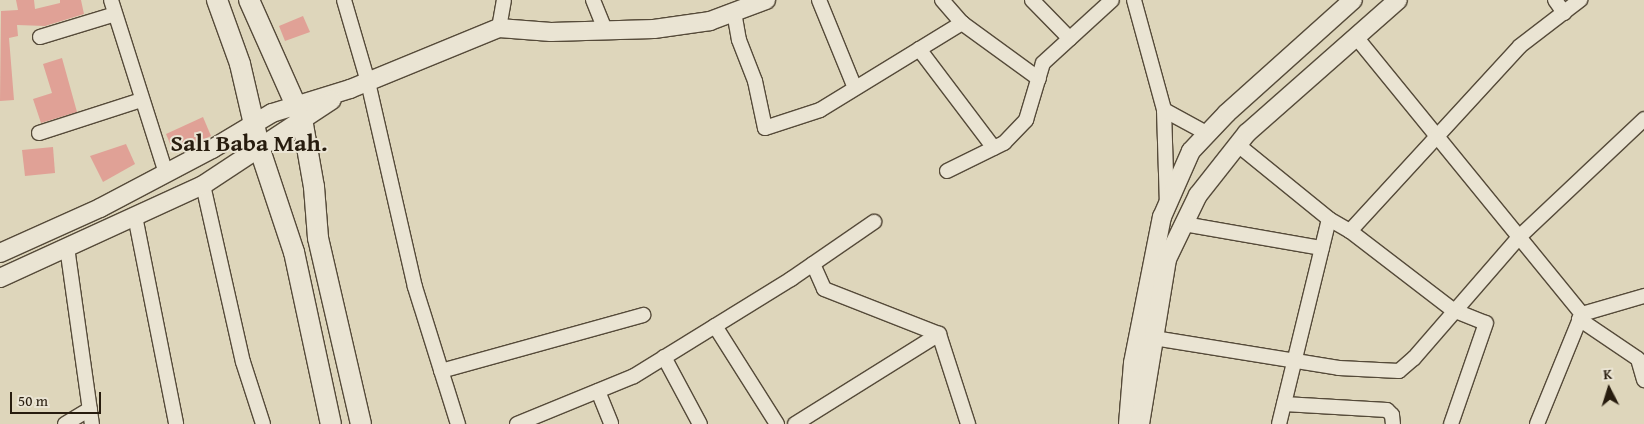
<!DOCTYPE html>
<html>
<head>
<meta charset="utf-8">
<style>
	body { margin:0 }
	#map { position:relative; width:1644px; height:424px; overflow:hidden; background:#ded6bb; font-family:"Gentium Book Plus",serif }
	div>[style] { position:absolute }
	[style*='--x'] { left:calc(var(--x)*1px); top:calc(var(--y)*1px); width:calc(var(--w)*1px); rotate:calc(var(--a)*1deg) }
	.building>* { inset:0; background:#e0a196 }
	.roads { filter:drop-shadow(1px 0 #554a39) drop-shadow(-1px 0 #554a39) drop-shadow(0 1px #554a39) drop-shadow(0 -1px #554a39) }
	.minor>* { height:14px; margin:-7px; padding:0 7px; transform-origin:7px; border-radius:7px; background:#eae4d3 }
	.tertiary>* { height:18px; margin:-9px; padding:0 9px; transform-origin:9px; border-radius:9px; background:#eae4d3 }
	.secondary>* { height:20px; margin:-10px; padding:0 10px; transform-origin:10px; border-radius:10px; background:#eae4d3 }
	span { translate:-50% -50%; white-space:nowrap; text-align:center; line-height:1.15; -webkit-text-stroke:4px #eae4d3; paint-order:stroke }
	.district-label { font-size:24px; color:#271c0e; font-weight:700 }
	.north { position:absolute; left:1584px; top:364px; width:50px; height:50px; -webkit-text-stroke:4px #eae4d3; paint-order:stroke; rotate:355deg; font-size:14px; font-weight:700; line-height:20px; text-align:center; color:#271c0e }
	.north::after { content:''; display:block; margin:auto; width:18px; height:22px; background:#271c0e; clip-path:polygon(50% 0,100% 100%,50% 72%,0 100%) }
	.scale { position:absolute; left:10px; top:392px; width:91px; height:22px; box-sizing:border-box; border:2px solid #271c0e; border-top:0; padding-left:6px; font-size:15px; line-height:18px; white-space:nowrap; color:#271c0e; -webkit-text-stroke:4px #eae4d3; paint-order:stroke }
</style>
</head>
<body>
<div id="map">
	<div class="building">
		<div style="clip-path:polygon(16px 0,34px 0,35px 9px,60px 3px,60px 0,81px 0,84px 14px,45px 26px,17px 25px,18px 36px,9px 38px,14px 100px,0 101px,1px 11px,18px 10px)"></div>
		<div style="clip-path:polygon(303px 16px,310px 32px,285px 41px,279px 26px)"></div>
		<div style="clip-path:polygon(62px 58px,77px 112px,41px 123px,33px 99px,52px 93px,43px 64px)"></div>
		<div style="clip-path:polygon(203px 117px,211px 136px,174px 153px,166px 134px)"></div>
		<div style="clip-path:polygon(126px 144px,135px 164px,103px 182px,90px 156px)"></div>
		<div style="clip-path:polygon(53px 147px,55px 173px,25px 176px,22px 150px)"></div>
	</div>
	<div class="roads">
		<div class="minor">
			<div style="--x:111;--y:0;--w:182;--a:72.4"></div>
			<div style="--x:344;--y:0;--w:85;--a:73.7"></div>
			<div style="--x:368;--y:82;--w:210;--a:77.1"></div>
			<div style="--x:415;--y:287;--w:144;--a:72.6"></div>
			<div style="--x:593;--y:0;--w:32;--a:68"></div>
			<div style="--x:819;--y:0;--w:95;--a:67.8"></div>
			<div style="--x:942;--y:0;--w:30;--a:49"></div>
			<div style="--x:962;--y:23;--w:95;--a:36"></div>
			<div style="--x:1032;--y:0;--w:54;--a:45.7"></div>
			<div style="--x:1134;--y:0;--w:114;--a:74.7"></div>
			<div style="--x:1164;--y:110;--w:93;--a:88.2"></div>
			<div style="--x:1555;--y:0;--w:16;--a:55"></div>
			<div style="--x:734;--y:12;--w:28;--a:80"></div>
			<div style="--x:739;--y:40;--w:44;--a:68.7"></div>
			<div style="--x:755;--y:81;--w:48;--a:78"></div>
			<div style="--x:765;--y:128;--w:58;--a:-18.1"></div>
			<div style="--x:820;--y:110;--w:167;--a:-31.5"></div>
			<div style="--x:499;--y:28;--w:28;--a:-80"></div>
			<div style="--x:40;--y:37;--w:78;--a:-17"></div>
			<div style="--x:1356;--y:37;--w:357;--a:50.8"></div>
			<div style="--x:919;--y:49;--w:124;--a:52.9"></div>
			<div style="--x:1164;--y:110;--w:50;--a:28.6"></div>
			<div style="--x:39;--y:133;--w:107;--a:-17.9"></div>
			<div style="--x:1238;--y:145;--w:117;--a:39.1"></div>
			<div style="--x:1329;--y:219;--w:211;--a:103.7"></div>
			<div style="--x:947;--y:171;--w:64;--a:-26.2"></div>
			<div style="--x:1004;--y:143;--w:32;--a:-46"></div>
			<div style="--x:1026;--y:120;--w:59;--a:-73.4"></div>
			<div style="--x:1043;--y:63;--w:93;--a:-42.4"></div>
			<div style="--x:203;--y:185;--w:181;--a:77.3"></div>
			<div style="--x:243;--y:362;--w:65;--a:72.1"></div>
			<div style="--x:135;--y:216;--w:212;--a:78.8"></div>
			<div style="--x:1329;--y:219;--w:24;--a:30"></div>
			<div style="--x:1350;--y:231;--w:251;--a:-47.4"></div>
			<div style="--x:1520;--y:46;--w:76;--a:-37.5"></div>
			<div style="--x:1184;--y:224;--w:140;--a:9.9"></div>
			<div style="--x:1350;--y:231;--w:130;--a:37.5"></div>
			<div style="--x:1453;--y:310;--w:35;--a:22"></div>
			<div style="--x:1486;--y:323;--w:107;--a:109.1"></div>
			<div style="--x:67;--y:247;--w:179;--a:82"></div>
			<div style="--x:813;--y:264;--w:27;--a:66"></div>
			<div style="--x:824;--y:289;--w:123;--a:21.4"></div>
			<div style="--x:939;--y:334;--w:95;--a:72.1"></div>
			<div style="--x:1579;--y:319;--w:71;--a:34.1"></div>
			<div style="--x:1638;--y:359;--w:22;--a:74"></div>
			<div style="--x:715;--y:326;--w:116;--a:57.7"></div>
			<div style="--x:1154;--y:338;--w:187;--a:9.2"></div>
			<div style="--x:1339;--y:368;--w:60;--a:2.9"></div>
			<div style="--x:1399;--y:371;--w:20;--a:-41"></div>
			<div style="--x:1414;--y:358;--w:160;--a:-49"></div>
			<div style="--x:1519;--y:237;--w:172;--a:-43.3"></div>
			<div style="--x:664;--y:357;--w:76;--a:61.8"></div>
			<div style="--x:441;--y:371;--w:210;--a:-15.5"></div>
			<div style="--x:598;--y:391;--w:35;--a:68"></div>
			<div style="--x:1284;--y:404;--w:103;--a:3.3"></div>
			<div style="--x:1387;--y:410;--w:7;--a:45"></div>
			<div style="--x:1392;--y:415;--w:9;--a:84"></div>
			<div style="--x:65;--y:424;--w:29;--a:-31"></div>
			<div style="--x:517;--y:424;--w:126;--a:-22.3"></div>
			<div style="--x:634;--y:376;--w:185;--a:-31.7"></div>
			<div style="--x:791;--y:279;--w:101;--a:-34.5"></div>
			<div style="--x:795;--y:424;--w:170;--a:-32"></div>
			<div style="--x:1537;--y:424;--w:119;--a:-67.8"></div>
			<div style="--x:1582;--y:314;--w:65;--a:-16.2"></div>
		</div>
		<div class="tertiary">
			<div style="--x:0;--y:253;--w:110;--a:-24.2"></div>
			<div style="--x:100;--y:208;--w:127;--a:-27.8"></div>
			<div style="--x:212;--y:149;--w:70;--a:-31"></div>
			<div style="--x:272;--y:113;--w:82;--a:-17.1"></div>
			<div style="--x:350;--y:89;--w:161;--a:-22.3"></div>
			<div style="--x:499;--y:28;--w:52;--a:4.4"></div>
			<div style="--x:551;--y:32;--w:103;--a:-1.7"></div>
			<div style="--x:654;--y:29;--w:57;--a:-8.1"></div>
			<div style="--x:710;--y:21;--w:60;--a:-20.6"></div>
			<div style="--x:0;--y:278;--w:223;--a:-24.6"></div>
			<div style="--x:203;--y:185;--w:154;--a:-33.4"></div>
			<div style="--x:1128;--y:424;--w:61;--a:-85.3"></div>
			<div style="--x:1133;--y:363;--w:149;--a:-78.8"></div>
			<div style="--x:1162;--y:217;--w:72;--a:-66.3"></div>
			<div style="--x:1191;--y:151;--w:52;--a:-46.5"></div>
			<div style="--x:1227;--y:113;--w:169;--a:-41.9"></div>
			<div style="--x:1140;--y:424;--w:167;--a:-80.7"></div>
			<div style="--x:1167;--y:259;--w:71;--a:-64.2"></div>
			<div style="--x:1198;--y:195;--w:79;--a:-51.7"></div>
			<div style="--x:1247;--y:133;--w:201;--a:-41.4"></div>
		</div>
		<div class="secondary">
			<div style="--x:217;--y:0;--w:68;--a:70.2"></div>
			<div style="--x:240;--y:64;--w:88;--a:76.9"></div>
			<div style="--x:260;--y:150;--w:108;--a:71.6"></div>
			<div style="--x:294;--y:252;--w:176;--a:77.9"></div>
			<div style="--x:249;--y:0;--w:130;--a:66"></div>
			<div style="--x:302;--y:119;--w:69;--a:80"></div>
			<div style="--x:314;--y:187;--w:51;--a:85.5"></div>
			<div style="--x:318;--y:238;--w:191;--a:77"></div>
		</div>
	</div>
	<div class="district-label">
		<span style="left:249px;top:143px">Salı Baba Mah.</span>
	</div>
	<div class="north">K</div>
	<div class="scale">50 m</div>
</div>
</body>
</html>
